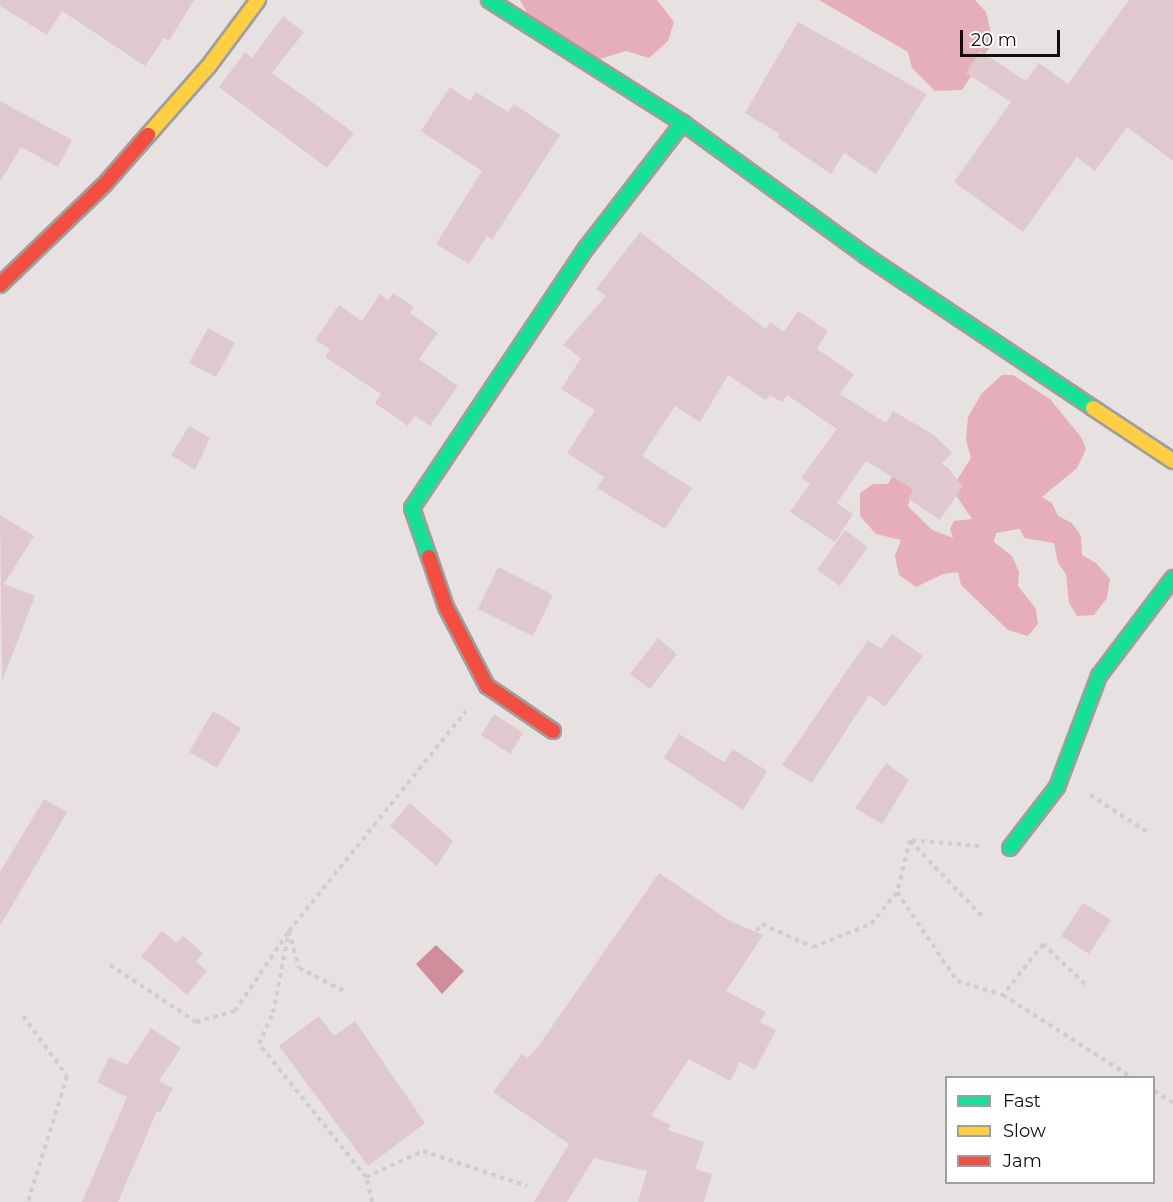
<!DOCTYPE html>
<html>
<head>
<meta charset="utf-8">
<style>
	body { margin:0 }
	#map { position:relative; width:1173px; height:1202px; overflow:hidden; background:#e7e1e2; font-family:Montserrat,sans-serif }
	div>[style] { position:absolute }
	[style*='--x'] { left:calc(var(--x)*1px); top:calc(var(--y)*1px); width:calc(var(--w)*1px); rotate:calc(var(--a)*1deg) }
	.forest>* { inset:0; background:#e6aeba }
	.water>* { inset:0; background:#d08d9c }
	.building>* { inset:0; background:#dfc9ce }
	.path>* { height:4px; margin-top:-2px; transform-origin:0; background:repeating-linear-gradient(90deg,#cfcdce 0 4.5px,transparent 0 9px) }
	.roads { filter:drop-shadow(2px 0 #a19d9d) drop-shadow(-2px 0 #a19d9d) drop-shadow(0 2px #a19d9d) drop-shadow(0 -2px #a19d9d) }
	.fast>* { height:14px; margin:-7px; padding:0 7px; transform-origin:7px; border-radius:7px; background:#16e098 }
	.slow>* { height:14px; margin:-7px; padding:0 7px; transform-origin:7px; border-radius:7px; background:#ffcf43 }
	.jam>* { height:14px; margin:-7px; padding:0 7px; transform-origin:7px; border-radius:7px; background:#f24e42 }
	span { translate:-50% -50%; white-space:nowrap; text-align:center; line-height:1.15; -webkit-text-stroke:4.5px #fff; paint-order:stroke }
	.legend { position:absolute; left:945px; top:1076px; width:210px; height:108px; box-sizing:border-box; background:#fff; border:2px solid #a09f9f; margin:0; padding:8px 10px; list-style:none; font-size:18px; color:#110e0e }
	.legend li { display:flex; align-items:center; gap:12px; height:30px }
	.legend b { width:30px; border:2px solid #a09f9f }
	.scale { position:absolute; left:960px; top:30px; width:100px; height:27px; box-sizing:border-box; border:3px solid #110e0e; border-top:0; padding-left:8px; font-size:18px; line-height:21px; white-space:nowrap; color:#110e0e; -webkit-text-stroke:4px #fff; paint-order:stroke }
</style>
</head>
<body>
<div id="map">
	<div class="forest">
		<div style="clip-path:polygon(520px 0,657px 0,674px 22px,668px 41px,649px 58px,626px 51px,599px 59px,546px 47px)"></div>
		<div style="clip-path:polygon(819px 0,975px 0,986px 12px,993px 42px,962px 90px,935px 91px,912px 68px,908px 52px)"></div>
		<div style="clip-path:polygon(evenodd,1002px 375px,1013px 375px,1050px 399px,1081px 437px,1086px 449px,1077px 468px,1042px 497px,1052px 503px,1058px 516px,1072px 523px,1081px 536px,1082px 555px,1096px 563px,1110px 579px,1107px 598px,1094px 615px,1077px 616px,1069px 603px,1066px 574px,1058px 563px,1054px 543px,1024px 538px,1020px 529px,996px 533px,994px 542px,1012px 556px,1019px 572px,1018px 586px,1036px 609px,1038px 624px,1028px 636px,1008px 630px,961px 585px,958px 572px,943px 574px,916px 587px,899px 575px,895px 556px,901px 540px,876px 534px,860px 516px,860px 493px,873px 484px,888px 484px,897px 468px,934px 461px,948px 468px,957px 480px,971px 458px,966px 440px,968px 417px,982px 393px,1002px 375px,917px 478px,953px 491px,972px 519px,954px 521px,950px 529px,953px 538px,932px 530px,908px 506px,917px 478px)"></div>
	</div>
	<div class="water">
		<div style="clip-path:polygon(436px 945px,464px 971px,442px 994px,416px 964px)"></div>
	</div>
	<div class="building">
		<div style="clip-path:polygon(0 0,194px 0,169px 41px,164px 38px,145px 66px,62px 11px,47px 35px,0 6px)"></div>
		<div style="clip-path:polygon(1129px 0,1173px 0,1173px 161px,1127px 127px,1095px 171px,1077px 157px,1023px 232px,954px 182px,1011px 102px,966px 73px,980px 51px,1026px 81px,1039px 63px,1068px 84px)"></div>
		<div style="clip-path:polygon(283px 16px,304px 32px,272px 73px,354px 133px,327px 168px,219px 87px,245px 52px,252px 58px)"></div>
		<div style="clip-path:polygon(798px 22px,927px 94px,876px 174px,844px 153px,831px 174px,777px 137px,780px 134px,745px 113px)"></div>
		<div style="clip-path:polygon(450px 87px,470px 101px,476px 92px,508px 112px,514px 104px,560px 135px,492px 240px,487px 236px,469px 264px,436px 244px,482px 171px,421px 131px)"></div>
		<div style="clip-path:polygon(0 101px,72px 140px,58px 167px,21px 147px,0 182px)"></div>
		<div style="clip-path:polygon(640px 232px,766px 329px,770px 322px,784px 332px,798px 311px,828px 331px,817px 349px,854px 374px,840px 394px,886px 423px,893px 411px,934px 435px,952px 453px,942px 463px,963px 486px,940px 520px,908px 499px,914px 490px,866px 461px,837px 503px,853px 514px,835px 542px,790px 512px,810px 484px,801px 478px,837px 429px,787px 395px,782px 402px,770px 395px,765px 400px,728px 375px,700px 422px,675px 406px,642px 456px,692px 488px,665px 529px,597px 488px,604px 477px,567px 453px,595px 410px,561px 389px,581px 358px,563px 345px,606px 296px,596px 289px)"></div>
		<div style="clip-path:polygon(393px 293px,414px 307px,410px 313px,438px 333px,419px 359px,458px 386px,430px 426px,415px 416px,408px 426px,375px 403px,381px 394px,325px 357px,330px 349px,315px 340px,339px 305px,362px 321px,380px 294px,388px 300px)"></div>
		<div style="clip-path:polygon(208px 328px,235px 343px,216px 377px,189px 363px)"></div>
		<div style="clip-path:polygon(189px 426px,210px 438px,195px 470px,171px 455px)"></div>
		<div style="clip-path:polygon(0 515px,34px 536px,4px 584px,35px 596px,2px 681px)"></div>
		<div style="clip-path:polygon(845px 530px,868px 547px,840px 586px,817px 570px)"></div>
		<div style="clip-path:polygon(498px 567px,553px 595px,533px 636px,478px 609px)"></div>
		<div style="clip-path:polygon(892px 634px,923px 656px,885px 707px,869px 695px,812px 783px,782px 765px,868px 640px,881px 649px)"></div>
		<div style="clip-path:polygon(658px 638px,677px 654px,650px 689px,630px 674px)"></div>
		<div style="clip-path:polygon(213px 711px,241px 728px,217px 768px,189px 752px)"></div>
		<div style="clip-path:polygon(494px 714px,523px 733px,510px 754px,481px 735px)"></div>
		<div style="clip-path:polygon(679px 734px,724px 762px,733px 749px,767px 771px,743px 810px,664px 758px)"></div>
		<div style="clip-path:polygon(886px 763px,909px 780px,882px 824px,855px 808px)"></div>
		<div style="clip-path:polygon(44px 799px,67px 812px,0 926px,0 872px)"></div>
		<div style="clip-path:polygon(410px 803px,453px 841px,437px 866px,390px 826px)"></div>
		<div style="clip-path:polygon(659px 873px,730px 921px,763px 935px,726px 991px,766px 1012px,760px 1022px,776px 1030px,755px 1070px,740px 1062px,730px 1081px,689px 1059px,651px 1116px,671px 1125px,668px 1130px,704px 1142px,695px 1169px,712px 1174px,704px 1202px,638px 1202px,647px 1171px,594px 1158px,567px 1202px,534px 1202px,569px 1144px,493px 1092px,522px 1054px,528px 1058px,537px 1048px)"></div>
		<div style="clip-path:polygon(1083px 903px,1111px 920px,1089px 954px,1061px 936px)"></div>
		<div style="clip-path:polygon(162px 931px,177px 943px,183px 936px,203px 953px,196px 962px,207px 971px,187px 995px,141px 956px)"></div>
		<div style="clip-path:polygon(319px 1016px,334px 1036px,355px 1021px,425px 1123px,368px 1166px,279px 1046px)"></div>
		<div style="clip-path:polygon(151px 1028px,181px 1048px,159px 1081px,173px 1088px,160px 1113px,157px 1111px,118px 1202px,82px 1202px,127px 1097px,97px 1082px,109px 1057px,127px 1065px)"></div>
	</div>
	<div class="path">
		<div style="--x:1090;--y:795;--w:67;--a:32.7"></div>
		<div style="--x:910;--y:841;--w:105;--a:46.2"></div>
		<div style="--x:979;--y:846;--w:69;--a:-175"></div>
		<div style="--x:910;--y:840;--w:54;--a:104"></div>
		<div style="--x:897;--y:892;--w:107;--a:56"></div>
		<div style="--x:957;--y:981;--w:48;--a:16.9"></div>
		<div style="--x:289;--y:931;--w:38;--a:75"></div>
		<div style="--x:299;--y:968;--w:53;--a:27.1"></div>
		<div style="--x:110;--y:965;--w:103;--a:33.5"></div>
		<div style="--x:196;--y:1022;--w:41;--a:-15.8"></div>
		<div style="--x:235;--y:1011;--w:93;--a:-56"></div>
		<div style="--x:728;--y:966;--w:54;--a:-51"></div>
		<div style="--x:762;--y:924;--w:56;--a:24.3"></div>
		<div style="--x:813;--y:947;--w:62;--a:-21.6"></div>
		<div style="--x:871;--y:924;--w:41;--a:-50.9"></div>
		<div style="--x:1085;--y:984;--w:58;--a:-136.4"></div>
		<div style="--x:1043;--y:944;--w:65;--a:128.1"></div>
		<div style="--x:1003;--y:995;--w:154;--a:32.6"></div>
		<div style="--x:23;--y:1016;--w:74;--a:53.7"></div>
		<div style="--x:67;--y:1076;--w:132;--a:107.2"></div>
		<div style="--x:1154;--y:1091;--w:22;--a:32"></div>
		<div style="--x:366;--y:1177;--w:63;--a:-24.5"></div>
		<div style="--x:423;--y:1151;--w:110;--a:18.6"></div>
		<div style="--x:372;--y:1202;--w:26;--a:-103"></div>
		<div style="--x:366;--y:1177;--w:171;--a:-128.8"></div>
		<div style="--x:259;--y:1044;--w:34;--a:-66"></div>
		<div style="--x:273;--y:1013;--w:84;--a:-79"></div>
		<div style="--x:289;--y:931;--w:282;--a:-51.2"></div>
	</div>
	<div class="roads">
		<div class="fast">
			<div style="--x:489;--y:0;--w:230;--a:32.4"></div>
			<div style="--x:683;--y:123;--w:226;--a:36"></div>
			<div style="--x:866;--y:256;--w:273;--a:33.8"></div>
			<div style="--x:429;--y:557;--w:52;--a:-109.1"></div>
			<div style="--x:412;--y:508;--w:314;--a:-56.2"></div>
			<div style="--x:587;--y:247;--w:157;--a:-52.3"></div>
			<div style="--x:1010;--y:848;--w:77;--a:-52.4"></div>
			<div style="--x:1057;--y:787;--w:119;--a:-69.3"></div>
			<div style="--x:1099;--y:676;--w:123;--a:-52.9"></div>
		</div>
		<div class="slow">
			<div style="--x:148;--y:135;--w:91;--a:-48.6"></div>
			<div style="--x:208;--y:67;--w:84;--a:-53.3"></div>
			<div style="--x:1093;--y:408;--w:96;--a:33.5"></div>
		</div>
		<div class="jam">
			<div style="--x:0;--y:285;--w:144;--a:-43.9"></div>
			<div style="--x:104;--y:185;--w:67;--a:-48.7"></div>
			<div style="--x:429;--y:557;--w:53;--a:71.2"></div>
			<div style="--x:446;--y:607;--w:89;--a:62.6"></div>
			<div style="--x:487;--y:686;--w:80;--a:34.3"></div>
		</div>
	</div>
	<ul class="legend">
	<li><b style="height:8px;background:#16e098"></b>Fast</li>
	<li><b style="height:8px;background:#ffcf43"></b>Slow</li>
	<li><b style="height:8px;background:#f24e42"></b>Jam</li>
	</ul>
	<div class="scale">20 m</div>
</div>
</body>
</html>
